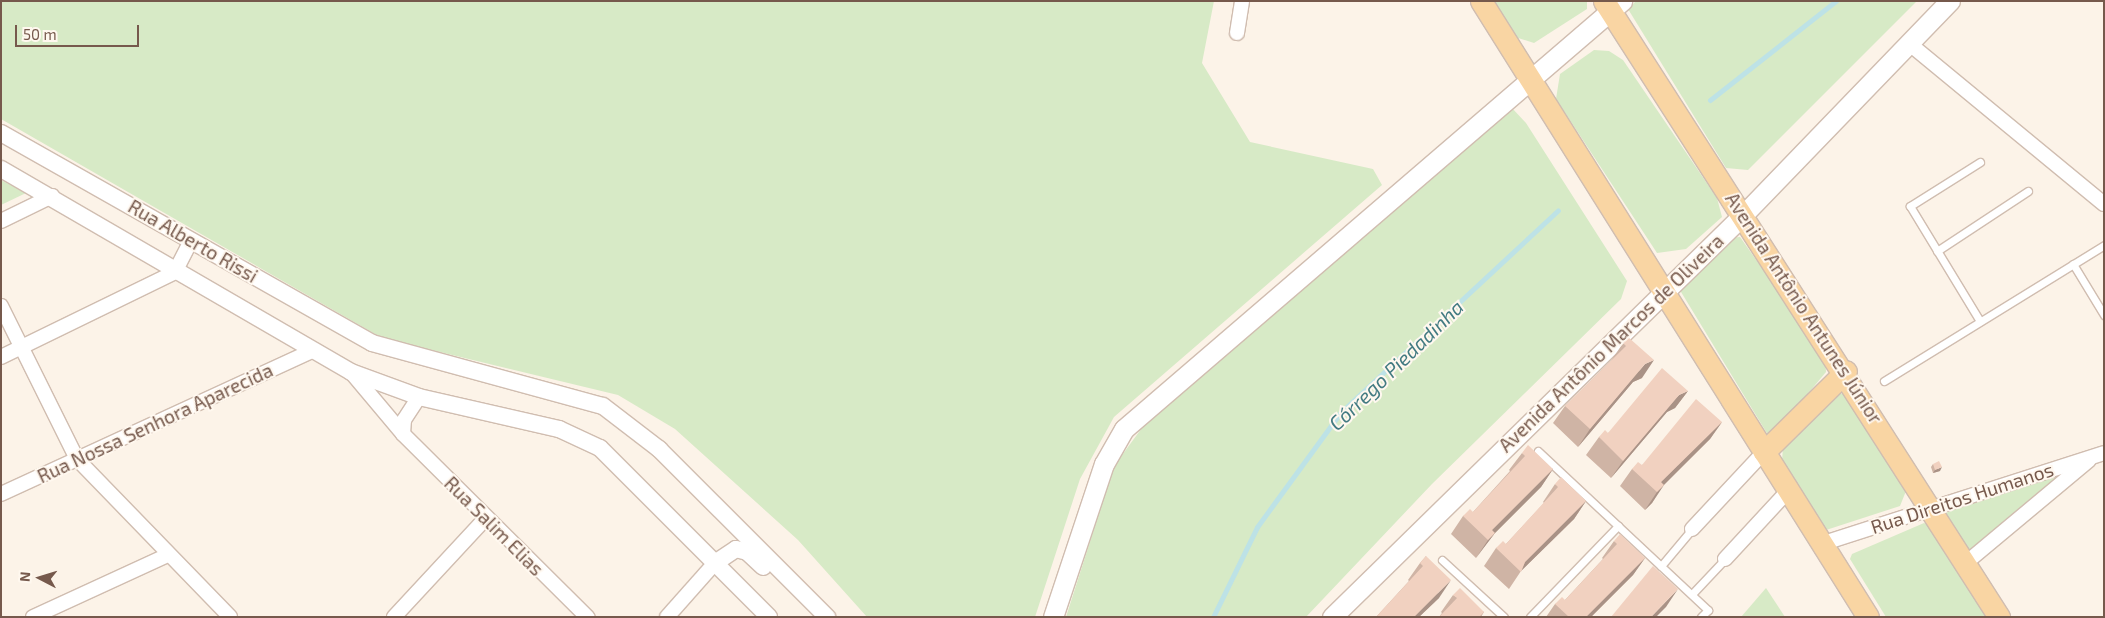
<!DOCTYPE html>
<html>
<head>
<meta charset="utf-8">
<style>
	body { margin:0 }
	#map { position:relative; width:2105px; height:618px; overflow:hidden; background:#fcf3e8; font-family:"Exo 2",sans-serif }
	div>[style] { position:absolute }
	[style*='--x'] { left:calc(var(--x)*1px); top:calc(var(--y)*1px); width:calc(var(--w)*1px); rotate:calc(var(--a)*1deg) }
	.green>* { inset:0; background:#d7eac6 }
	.stream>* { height:5px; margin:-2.5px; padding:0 2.5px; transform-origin:2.5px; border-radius:2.5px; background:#bde2e6 }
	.roads { filter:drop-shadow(1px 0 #d0bdb0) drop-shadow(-1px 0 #d0bdb0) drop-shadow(0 1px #d0bdb0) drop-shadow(0 -1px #d0bdb0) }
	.service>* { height:7px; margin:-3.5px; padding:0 3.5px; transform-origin:3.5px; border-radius:3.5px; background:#fff }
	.minor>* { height:14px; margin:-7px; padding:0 7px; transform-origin:7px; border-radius:7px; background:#fff }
	.tertiary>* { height:16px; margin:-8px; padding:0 8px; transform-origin:8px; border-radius:8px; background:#fff }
	.secondary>* { height:19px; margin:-9.5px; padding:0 9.5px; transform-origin:9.5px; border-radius:9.5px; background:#fff }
	.primary>* { height:21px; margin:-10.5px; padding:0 10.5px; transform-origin:10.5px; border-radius:10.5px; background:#f9d5a3 }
	.wall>* { inset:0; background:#cfb4a5 }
	.shaded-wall>* { inset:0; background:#a99286 }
	.building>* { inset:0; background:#f1d1c0 }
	span { translate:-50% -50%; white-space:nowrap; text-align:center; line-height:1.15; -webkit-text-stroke:4px #fff8ef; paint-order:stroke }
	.street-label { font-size:19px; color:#76594c }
	.water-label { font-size:20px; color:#437b82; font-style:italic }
	.frame { position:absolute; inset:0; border:2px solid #76594c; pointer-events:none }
	.north { position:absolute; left:15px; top:553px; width:50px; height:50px; -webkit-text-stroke:4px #fff8ef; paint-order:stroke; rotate:275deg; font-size:14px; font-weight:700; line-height:20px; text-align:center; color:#76594c }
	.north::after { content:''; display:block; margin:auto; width:18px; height:22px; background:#76594c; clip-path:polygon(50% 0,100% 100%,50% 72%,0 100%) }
	.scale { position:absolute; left:15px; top:25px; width:124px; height:22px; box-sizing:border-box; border:2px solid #76594c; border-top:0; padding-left:6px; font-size:15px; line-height:18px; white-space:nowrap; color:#76594c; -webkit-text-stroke:4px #fff8ef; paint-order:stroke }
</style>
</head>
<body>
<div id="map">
	<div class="green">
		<div style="clip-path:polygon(1px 1px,1214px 1px,1202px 63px,1250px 142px,1373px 169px,1382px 185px,1114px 417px,1080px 479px,1035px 617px,867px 617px,798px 540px,675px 429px,618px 395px,382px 338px,1px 119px)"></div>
		<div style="clip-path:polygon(1493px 1px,1587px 1px,1587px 9px,1534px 43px,1515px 37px)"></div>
		<div style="clip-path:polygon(1636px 1px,1917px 1px,1748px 170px,1726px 168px,1628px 9px)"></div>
		<div style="clip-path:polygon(1594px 50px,1609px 51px,1623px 60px,1717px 198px,1722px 217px,1686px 249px,1657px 253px,1556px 99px,1560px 74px)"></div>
		<div style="clip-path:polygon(1511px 107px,1526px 123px,1627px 281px,1621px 299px,1432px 484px,1306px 617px,1066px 617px,1114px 466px,1150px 417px)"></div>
		<div style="clip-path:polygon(1px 180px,26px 193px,1px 205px)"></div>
		<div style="clip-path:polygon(1740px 237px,1825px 357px,1826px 372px,1780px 427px,1768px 435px,1678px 287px,1728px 238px)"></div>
		<div style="clip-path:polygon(1846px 393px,1906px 491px,1900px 506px,1823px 531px,1782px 462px,1783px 446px,1835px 395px)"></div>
		<div style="clip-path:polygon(2069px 470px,1969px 551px,1942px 510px)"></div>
		<div style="clip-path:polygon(1924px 523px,1935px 528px,1988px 617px,1886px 617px,1850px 559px,1852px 554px)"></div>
		<div style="clip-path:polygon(1766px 588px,1785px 617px,1741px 617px)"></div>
	</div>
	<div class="stream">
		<div style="--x:1710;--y:100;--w:160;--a:-38.2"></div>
		<div style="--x:1213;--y:617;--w:100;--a:-63.9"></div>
		<div style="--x:1257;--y:527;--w:142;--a:-53.9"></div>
		<div style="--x:1341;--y:412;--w:296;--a:-42.9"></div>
	</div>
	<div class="roads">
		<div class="service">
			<div style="--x:1980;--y:162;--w:83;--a:147.8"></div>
			<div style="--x:1910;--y:206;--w:135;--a:58.7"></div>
			<div style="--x:1937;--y:251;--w:109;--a:-33.4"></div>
			<div style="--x:2073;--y:264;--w:60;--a:58.7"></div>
			<div style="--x:1884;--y:381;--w:259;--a:-31.7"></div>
			<div style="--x:1538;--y:451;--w:233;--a:43.1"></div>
			<div style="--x:1708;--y:610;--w:10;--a:135"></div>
			<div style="--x:1442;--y:560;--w:84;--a:42.6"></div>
			<div style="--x:1661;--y:566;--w:48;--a:-50"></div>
			<div style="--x:1692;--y:594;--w:48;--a:-46.7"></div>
			<div style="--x:1530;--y:617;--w:127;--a:-46"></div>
		</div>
		<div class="minor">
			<div style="--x:1237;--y:33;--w:32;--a:-81"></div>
			<div style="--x:1911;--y:45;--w:250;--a:39.5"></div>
			<div style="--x:1;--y:221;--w:57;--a:-26.1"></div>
			<div style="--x:1;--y:306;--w:171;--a:63.6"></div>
			<div style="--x:77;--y:459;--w:220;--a:45.9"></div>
			<div style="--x:1;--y:357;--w:194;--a:-26"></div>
			<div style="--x:175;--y:272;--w:35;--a:-63"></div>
			<div style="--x:351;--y:372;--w:81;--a:50"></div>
			<div style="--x:403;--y:434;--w:260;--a:44.8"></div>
			<div style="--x:403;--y:434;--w:14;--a:-86"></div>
			<div style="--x:404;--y:420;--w:27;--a:-57"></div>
			<div style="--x:1;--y:494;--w:340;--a:-24.7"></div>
			<div style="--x:1692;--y:529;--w:105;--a:-46.9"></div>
			<div style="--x:1821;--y:544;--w:297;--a:-17.8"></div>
			<div style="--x:1725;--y:559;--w:93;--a:-47.2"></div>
			<div style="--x:1967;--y:562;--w:159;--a:-39.9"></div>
			<div style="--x:33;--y:617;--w:149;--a:-24.7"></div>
			<div style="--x:394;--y:617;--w:134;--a:-47.1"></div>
			<div style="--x:667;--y:617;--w:72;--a:-48.4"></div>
		</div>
		<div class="tertiary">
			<div style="--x:1;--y:133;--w:426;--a:29.5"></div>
			<div style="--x:372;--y:343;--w:239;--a:15.3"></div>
			<div style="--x:603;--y:406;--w:71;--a:37.5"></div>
			<div style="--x:659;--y:449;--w:238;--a:45"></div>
			<div style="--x:1;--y:169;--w:405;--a:30.1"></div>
			<div style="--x:351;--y:372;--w:72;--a:20.2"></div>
			<div style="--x:419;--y:397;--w:144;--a:12.9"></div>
			<div style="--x:559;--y:429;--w:45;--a:24.9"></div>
			<div style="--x:600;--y:448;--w:239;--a:45"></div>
			<div style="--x:715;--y:563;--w:25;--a:-34"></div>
			<div style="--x:736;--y:549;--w:11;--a:15"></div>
			<div style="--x:747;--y:552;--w:22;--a:43"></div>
		</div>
		<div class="secondary">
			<div style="--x:1053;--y:617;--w:161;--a:-71.6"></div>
			<div style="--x:1104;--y:464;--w:40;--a:-60.3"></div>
			<div style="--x:1124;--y:429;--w:657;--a:-40.68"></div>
			<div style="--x:1332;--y:617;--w:575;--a:-44.37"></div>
			<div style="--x:1743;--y:215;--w:298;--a:-46"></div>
		</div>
		<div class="primary">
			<div style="--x:1481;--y:1;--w:727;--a:57.86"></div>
			<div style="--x:1604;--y:1;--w:732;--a:57.33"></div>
			<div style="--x:1764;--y:452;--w:115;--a:-44.6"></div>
		</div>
	</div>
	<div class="wall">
		<div style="clip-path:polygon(1628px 337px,1642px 378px,1633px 382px,1578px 447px,1553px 423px,1565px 406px,1611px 361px,1623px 343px)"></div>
		<div style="clip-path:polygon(1688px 391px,1675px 408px,1667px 412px,1611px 478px,1586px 455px,1599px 437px,1608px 433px)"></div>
		<div style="clip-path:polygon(1722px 422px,1710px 439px,1663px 485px,1652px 503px,1645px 510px,1620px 486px,1632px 469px,1642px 465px)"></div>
		<div style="clip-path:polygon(1522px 453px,1553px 469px,1541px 487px,1495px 533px,1482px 550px,1476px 558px,1451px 534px,1463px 516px,1473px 512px,1510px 471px,1509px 470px)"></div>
		<div style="clip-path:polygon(1933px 464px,1940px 471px,1933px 473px,1931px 467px)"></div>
		<div style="clip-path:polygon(1555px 484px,1586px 501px,1574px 519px,1521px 571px,1509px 589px,1484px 566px,1496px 548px,1506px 544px,1544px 503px,1543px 502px)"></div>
		<div style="clip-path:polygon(1614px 541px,1645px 558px,1633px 575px,1591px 617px,1546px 617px,1555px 604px,1565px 600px,1603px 559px,1602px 558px)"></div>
		<div style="clip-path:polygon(1426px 556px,1439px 598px,1419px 617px,1376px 617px,1409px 581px,1408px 580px,1420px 563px)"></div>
		<div style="clip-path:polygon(1453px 595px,1484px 612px,1481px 617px,1439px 617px,1442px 613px,1441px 612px)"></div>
	</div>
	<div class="shaded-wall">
		<div style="clip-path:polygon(1654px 360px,1642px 378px,1633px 382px,1578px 447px,1590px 429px,1645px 364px)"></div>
		<div style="clip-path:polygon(1688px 391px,1675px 408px,1667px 412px,1611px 478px,1623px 461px,1679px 395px)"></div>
		<div style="clip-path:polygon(1722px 422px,1710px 439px,1657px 492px,1661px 482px)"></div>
		<div style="clip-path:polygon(1942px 467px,1940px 471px,1933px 473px,1935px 470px)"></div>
		<div style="clip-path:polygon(1553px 469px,1541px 487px,1495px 533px,1482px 550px,1476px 558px,1488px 540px,1492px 530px)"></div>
		<div style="clip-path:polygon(1664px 485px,1652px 503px,1645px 510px,1657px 492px)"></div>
		<div style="clip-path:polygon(1586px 501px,1574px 519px,1521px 571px,1525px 562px)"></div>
		<div style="clip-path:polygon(1645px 558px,1633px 575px,1591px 617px,1586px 617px)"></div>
		<div style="clip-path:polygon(1451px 580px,1439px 598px,1419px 617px,1414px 617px)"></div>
		<div style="clip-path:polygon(1678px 589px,1666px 607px,1656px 617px,1651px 617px)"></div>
	</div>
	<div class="building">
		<div style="clip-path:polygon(1628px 337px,1654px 360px,1645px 364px,1590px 429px,1565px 406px,1626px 346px,1623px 343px)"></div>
		<div style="clip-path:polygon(1662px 368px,1688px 391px,1679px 395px,1623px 461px,1599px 437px,1605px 430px,1608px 433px)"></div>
		<div style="clip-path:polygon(1696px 399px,1722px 422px,1661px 482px,1664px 485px,1657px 492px,1632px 469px,1638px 462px,1642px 465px)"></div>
		<div style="clip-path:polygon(1528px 445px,1553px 469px,1492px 530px,1495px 533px,1488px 540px,1463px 516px,1470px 509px,1473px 512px,1525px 456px,1522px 453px)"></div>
		<div style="clip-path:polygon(1939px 461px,1942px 467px,1935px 470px,1933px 464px)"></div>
		<div style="clip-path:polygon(1561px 477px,1586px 501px,1525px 562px,1521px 572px,1496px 548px,1503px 541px,1506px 544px,1558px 487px,1555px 484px)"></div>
		<div style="clip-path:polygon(1620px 534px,1645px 558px,1586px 617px,1569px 617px,1555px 604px,1562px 597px,1565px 600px,1617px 544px,1614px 541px)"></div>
		<div style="clip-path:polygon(1426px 556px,1451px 580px,1414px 617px,1376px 617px,1423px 566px,1420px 563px)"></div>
		<div style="clip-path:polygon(1653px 566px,1678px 589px,1651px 617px,1611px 617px)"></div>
		<div style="clip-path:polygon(1460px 588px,1484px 612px,1479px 617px,1439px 617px,1457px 598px,1453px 595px)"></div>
	</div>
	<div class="street-label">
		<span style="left:193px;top:241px;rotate:30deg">Rua Alberto Rissi</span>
		<span style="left:1804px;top:308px;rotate:57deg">Avenida Antônio Antunes Júnior</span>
		<span style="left:1611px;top:343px;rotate:-44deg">Avenida Antônio Marcos de Oliveira</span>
		<span style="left:155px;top:423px;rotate:-25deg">Rua Nossa Senhora Aparecida</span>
		<span style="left:1962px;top:498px;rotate:-18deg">Rua Direitos Humanos</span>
		<span style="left:494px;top:526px;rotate:45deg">Rua Salim Elias</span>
	</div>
	<div class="water-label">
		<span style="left:1396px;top:365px;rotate:-44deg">Córrego Piedadinha</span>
	</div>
	<div class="frame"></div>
	<div class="north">N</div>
	<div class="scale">50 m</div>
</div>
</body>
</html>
